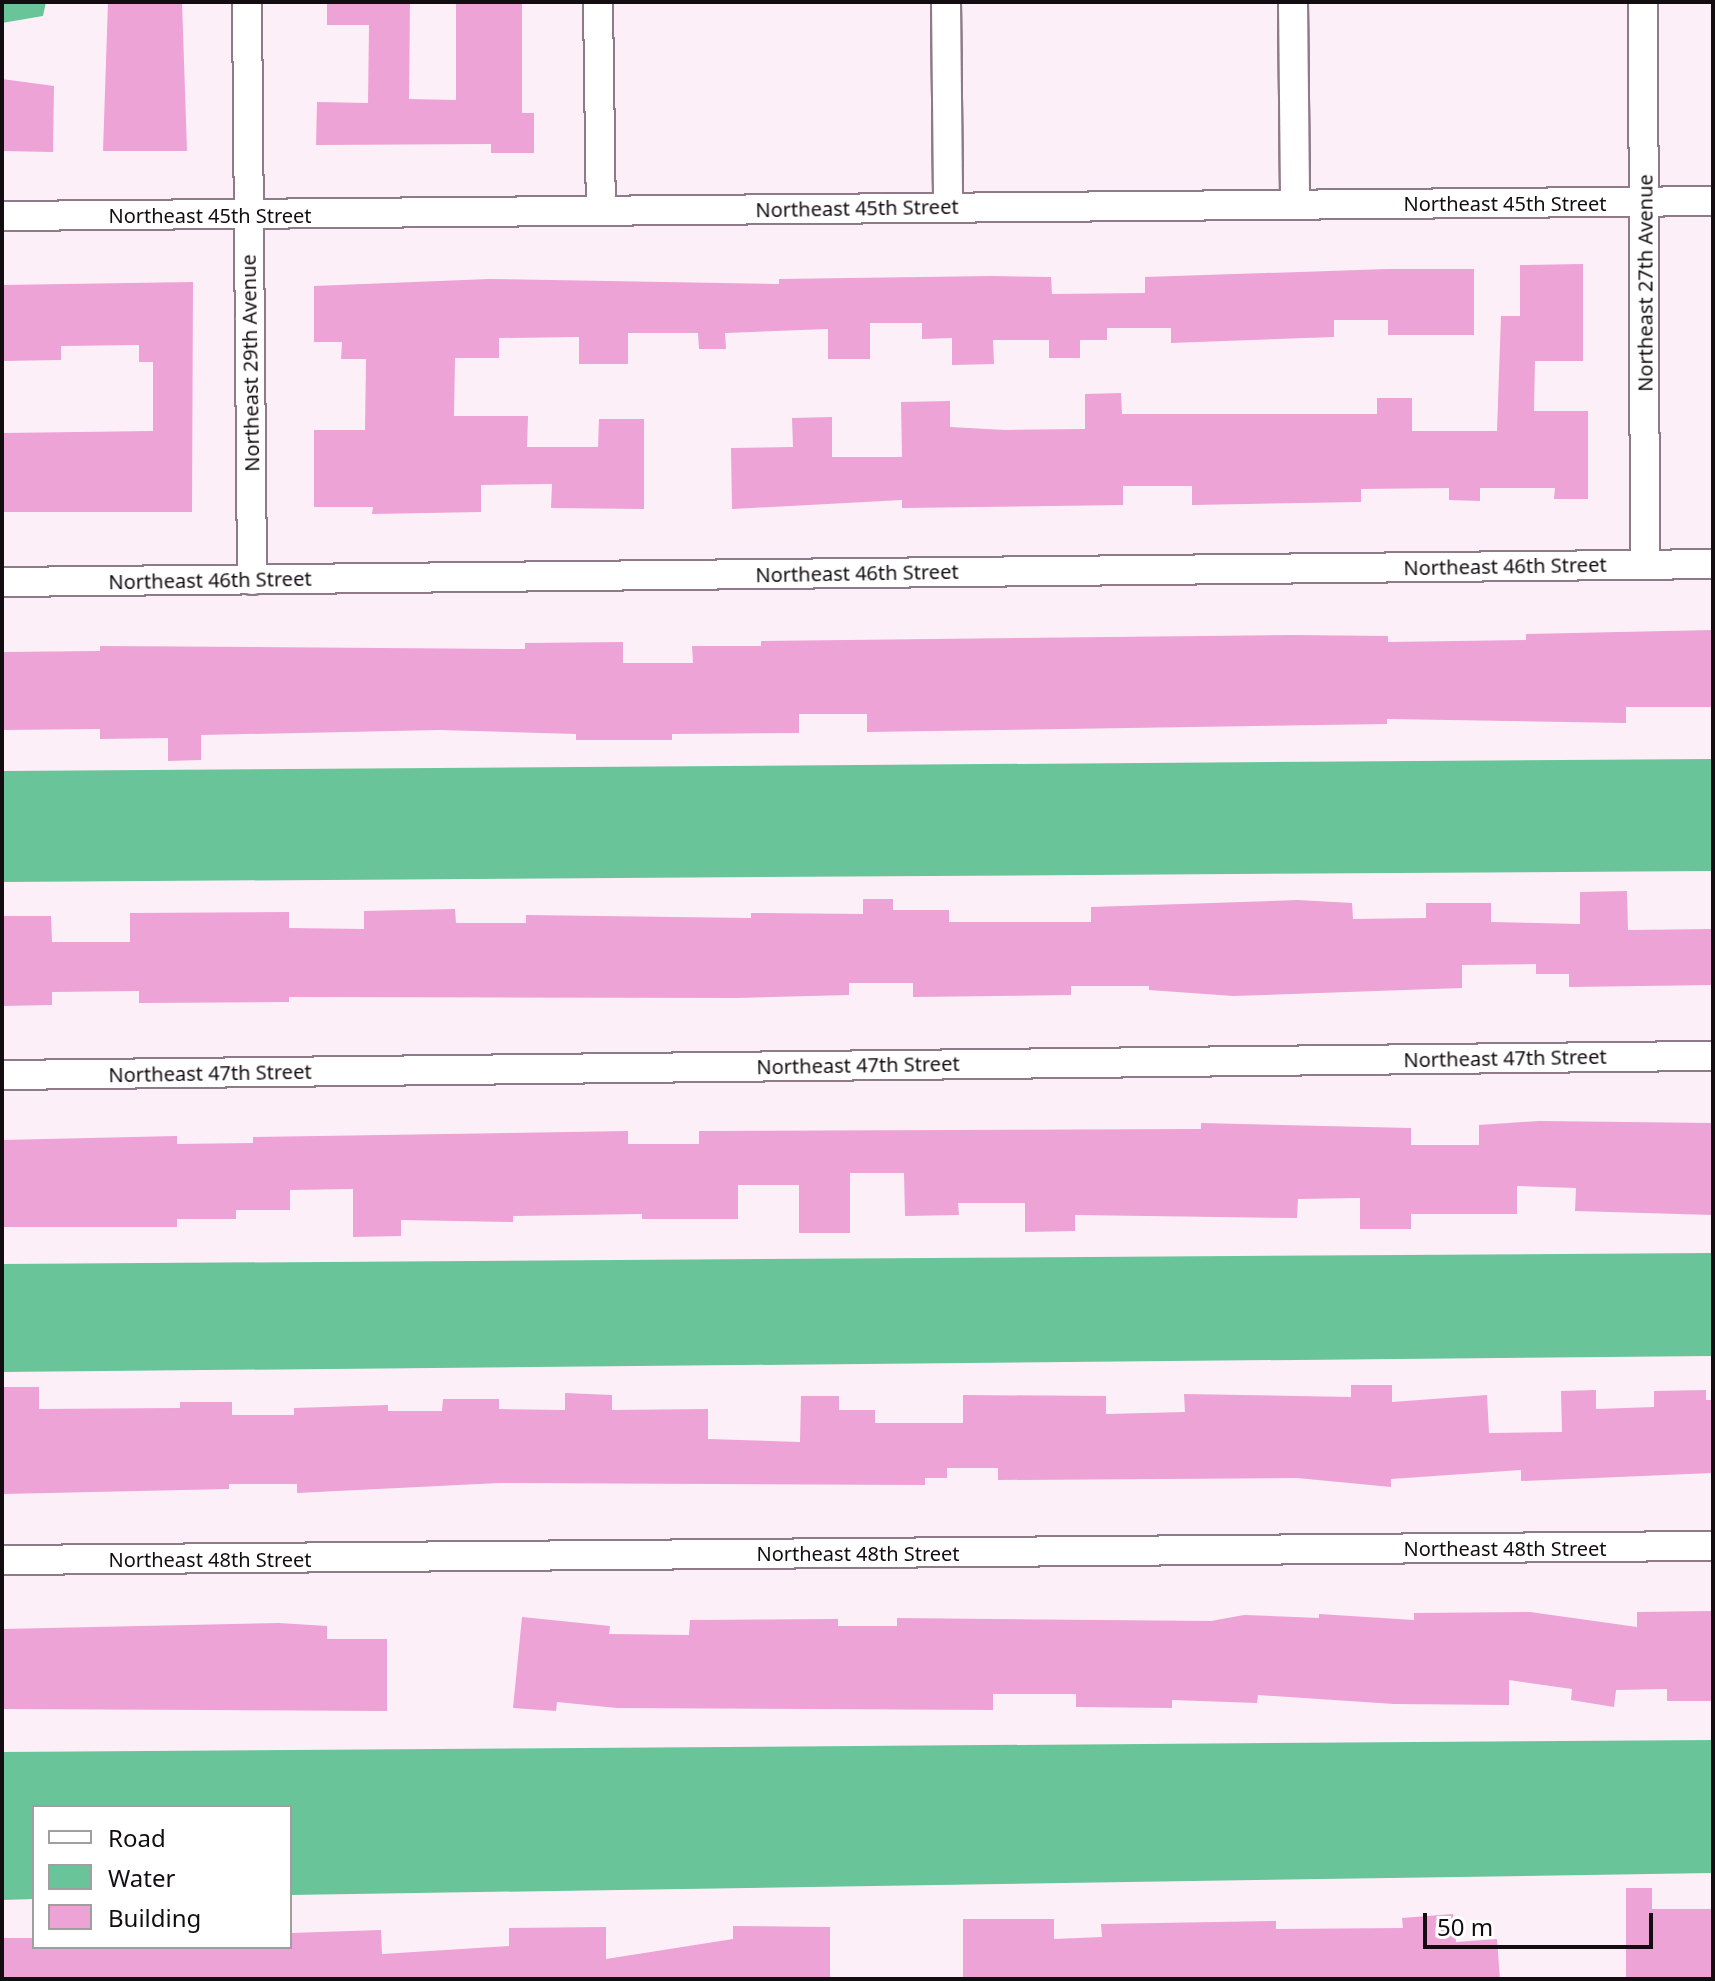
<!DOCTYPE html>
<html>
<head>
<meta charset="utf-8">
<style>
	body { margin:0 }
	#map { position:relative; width:1715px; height:1981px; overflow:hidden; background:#fdeff8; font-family:"Noto Sans",sans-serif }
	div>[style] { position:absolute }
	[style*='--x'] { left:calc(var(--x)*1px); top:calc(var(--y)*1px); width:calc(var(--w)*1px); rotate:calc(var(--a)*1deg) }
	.water>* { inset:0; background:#69c499 }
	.building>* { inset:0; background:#eda3d5 }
	.roads { filter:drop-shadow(2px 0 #8f7a87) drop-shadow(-2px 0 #8f7a87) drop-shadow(0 2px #8f7a87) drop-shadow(0 -2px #8f7a87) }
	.minor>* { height:28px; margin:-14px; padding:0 14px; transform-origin:14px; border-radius:14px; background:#fff }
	span { translate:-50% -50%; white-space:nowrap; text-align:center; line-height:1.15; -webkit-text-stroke:6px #fff; paint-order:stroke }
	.street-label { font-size:20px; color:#130c11 }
	.frame { position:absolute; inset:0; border:4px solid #130c11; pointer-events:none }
	.legend { position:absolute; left:32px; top:1805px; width:260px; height:144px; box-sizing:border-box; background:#fff; border:2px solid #a19ea0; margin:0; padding:10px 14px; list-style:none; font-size:24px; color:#130c11 }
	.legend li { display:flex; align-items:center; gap:16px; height:40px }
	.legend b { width:40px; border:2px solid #a19ea0 }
	.scale { position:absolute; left:1423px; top:1913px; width:230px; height:36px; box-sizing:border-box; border:4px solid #130c11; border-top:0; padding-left:10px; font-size:24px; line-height:28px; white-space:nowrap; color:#130c11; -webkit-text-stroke:6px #fff; paint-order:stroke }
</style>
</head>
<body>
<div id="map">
	<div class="water">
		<div style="clip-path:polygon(2px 2px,46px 2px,43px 16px,2px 23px)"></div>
		<div style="clip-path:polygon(1713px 759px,1713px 871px,2px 882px,2px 771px)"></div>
		<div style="clip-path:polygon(1713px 1253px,1713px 1356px,2px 1372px,2px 1264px)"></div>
		<div style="clip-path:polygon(1713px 1740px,1713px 1873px,290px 1895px,290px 1807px,34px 1807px,34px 1899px,2px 1900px,2px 1752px)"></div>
	</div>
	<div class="building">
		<div style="clip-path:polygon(108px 2px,182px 2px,187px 151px,103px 151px)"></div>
		<div style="clip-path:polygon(327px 2px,410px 2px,409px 99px,456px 100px,456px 2px,522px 2px,522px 113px,534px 113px,534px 153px,491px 153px,491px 144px,316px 145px,317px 102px,368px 103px,369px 25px,327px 25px)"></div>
		<div style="clip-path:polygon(2px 79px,54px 86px,53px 152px,2px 151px)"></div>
		<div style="clip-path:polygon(1583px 264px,1583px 361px,1535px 361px,1534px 411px,1588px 411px,1588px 499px,1554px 499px,1555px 488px,1480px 488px,1480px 501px,1449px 500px,1449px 488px,1361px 489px,1361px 502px,1192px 505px,1192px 486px,1123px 486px,1123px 505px,902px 508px,902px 500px,732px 509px,731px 448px,793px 447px,792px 418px,832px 417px,832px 457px,902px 457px,901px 402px,950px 401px,950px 427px,1005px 430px,1085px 429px,1085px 394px,1121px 393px,1122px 414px,1377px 414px,1377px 398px,1412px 398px,1412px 431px,1497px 431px,1501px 316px,1520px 316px,1520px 265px)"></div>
		<div style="clip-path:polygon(1388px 269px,1474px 269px,1474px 335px,1388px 335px,1388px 320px,1334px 320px,1334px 337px,1171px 343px,1171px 328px,1107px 328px,1107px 340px,1080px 340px,1080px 358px,1049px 358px,1049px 340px,993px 340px,994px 364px,952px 365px,952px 338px,922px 339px,922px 323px,870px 323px,870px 359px,828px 359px,828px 329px,725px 333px,726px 349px,699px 349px,698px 333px,628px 333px,628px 364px,579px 364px,579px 337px,499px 338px,499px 358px,455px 358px,454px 416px,528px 416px,527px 447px,598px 447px,599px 419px,644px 419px,644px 509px,551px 508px,552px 484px,481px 485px,481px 512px,372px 514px,373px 507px,314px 507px,314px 430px,365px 430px,366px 359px,341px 359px,342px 342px,314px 342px,314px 286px,489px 279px,779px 284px,779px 279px,992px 276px,1051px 277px,1052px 294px,1145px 293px,1145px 277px)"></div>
		<div style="clip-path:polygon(193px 282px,192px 512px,2px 512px,2px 433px,153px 431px,153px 362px,139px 362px,139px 345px,61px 346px,61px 360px,2px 361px,2px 285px)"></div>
		<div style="clip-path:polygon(1713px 630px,1713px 707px,1626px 707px,1626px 723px,1387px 719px,1387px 724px,867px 732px,867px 714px,799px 714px,799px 733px,672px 734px,672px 740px,576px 740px,576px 734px,439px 730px,201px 735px,201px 760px,168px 761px,168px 738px,100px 739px,100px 729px,2px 730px,2px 652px,100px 651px,100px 646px,525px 649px,525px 643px,623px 642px,623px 663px,693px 663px,692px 646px,761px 646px,761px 641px,1291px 635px,1388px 636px,1388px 642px,1526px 640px,1526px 634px)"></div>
		<div style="clip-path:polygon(1627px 891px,1628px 930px,1713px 929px,1713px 985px,1569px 987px,1569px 974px,1536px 974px,1536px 964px,1462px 965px,1462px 988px,1233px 996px,1149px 990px,1149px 986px,1071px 986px,1071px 995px,913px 997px,913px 983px,849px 983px,849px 995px,737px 998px,289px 997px,289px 1002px,139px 1003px,139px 991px,52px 992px,52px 1005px,2px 1006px,2px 916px,51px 916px,52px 942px,130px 942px,130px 913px,289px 912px,289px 928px,364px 929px,364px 911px,455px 909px,456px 923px,526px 923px,526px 915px,751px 918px,751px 913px,863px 914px,863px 899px,893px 899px,893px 910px,949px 910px,949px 922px,1091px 922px,1091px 907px,1298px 900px,1352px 903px,1353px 919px,1426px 918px,1426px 903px,1491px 903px,1491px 922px,1580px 924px,1580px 892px)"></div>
		<div style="clip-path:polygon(1539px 1121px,1713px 1123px,1713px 1215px,1575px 1211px,1576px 1188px,1517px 1186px,1517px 1214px,1411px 1214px,1411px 1229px,1360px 1229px,1360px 1198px,1298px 1199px,1297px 1218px,1075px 1215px,1075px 1231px,1025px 1232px,1025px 1203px,958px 1203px,959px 1215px,905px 1216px,904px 1173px,850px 1173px,850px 1233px,799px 1233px,799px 1185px,738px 1185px,738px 1219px,642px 1219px,642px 1214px,513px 1216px,513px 1222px,401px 1220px,401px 1236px,353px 1237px,353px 1189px,290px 1190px,290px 1210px,236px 1210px,236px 1219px,177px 1219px,177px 1227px,2px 1227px,2px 1140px,177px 1136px,177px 1144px,253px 1143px,253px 1137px,628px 1131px,628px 1144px,699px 1144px,699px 1131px,1201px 1129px,1201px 1123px,1411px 1128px,1411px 1145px,1479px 1145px,1479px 1125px)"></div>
		<div style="clip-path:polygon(1351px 1385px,1392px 1385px,1392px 1402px,1487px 1395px,1489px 1433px,1562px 1432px,1561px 1391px,1596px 1390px,1596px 1409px,1654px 1407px,1654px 1391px,1706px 1390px,1706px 1400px,1713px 1400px,1713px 1473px,1521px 1481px,1521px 1470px,1391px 1479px,1391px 1487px,1297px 1478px,998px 1480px,998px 1468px,947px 1468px,947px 1478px,925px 1478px,925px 1485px,499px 1483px,297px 1493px,297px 1484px,229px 1484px,229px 1489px,2px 1494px,2px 1387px,39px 1387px,39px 1409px,180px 1408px,180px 1402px,232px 1402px,232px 1415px,294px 1415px,294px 1408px,388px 1405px,388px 1411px,442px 1411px,443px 1399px,499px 1399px,499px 1409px,565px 1410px,565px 1393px,612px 1395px,612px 1410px,708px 1409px,708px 1439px,800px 1442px,801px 1396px,839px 1396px,839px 1410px,875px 1410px,875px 1423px,963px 1423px,963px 1395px,1106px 1396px,1106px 1414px,1185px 1412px,1184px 1394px,1351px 1397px)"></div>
		<div style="clip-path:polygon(1713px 1611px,1713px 1701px,1667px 1701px,1667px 1689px,1616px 1690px,1614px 1707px,1571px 1700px,1572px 1689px,1509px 1680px,1509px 1705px,1394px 1704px,1258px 1695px,1257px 1703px,1172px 1700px,1172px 1708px,1076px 1707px,1076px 1694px,993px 1694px,993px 1710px,617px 1708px,557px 1702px,556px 1711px,513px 1708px,522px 1617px,610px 1626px,609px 1634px,689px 1635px,690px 1620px,838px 1619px,838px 1626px,897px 1626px,897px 1618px,1211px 1621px,1244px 1615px,1319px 1618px,1319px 1614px,1414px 1620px,1414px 1613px,1530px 1612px,1637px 1627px,1637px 1612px)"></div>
		<div style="clip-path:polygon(279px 1623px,327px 1626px,327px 1639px,387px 1639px,387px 1711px,2px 1709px,2px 1629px)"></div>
		<div style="clip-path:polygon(1626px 1888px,1652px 1888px,1652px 1909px,1713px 1909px,1713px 1979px,1626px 1979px)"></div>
		<div style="clip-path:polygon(1453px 1914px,1456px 1942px,1497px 1939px,1500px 1979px,963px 1979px,963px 1919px,1054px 1919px,1054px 1939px,1102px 1937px,1101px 1924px,1276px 1921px,1276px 1929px,1403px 1928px,1402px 1918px)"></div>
		<div style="clip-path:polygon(733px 1926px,830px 1927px,830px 1979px,2px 1979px,2px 1938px,34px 1938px,34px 1947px,290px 1947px,290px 1933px,381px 1930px,382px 1954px,509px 1946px,509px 1928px,606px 1927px,606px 1959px,733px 1939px)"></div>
	</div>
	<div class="roads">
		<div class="minor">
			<div style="--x:247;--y:2;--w:578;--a:89.5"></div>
			<div style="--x:598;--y:2;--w:208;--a:89.2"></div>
			<div style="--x:946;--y:2;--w:205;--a:89.4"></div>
			<div style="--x:1293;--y:2;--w:202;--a:89.4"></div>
			<div style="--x:1643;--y:2;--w:563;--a:89.8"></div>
			<div style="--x:2;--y:216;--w:1711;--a:-0.5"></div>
			<div style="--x:2;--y:582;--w:1711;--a:-0.6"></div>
			<div style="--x:2;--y:1075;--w:1711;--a:-0.64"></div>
			<div style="--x:2;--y:1560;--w:1711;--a:-0.47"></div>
		</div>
	</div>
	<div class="street-label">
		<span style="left:1505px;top:203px">Northeast 45th Street</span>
		<span style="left:857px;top:208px;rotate:-1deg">Northeast 45th Street</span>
		<span style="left:210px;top:215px">Northeast 45th Street</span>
		<span style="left:1645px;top:283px;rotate:-90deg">Northeast 27th Avenue</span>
		<span style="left:250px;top:363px;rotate:-91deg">Northeast 29th Avenue</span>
		<span style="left:1505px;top:566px;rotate:-1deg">Northeast 46th Street</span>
		<span style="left:857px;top:573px;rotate:-1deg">Northeast 46th Street</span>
		<span style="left:210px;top:580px;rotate:-1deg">Northeast 46th Street</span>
		<span style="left:1505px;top:1058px;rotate:-1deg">Northeast 47th Street</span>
		<span style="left:858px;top:1065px;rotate:-1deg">Northeast 47th Street</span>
		<span style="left:210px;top:1073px;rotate:-1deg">Northeast 47th Street</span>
		<span style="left:1505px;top:1548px">Northeast 48th Street</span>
		<span style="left:858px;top:1553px">Northeast 48th Street</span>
		<span style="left:210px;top:1559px">Northeast 48th Street</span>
	</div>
	<div class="frame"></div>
	<ul class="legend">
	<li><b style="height:10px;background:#fff"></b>Road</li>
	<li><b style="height:22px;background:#69c499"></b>Water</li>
	<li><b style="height:22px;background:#eda3d5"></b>Building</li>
	</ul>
	<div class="scale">50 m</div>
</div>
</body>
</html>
